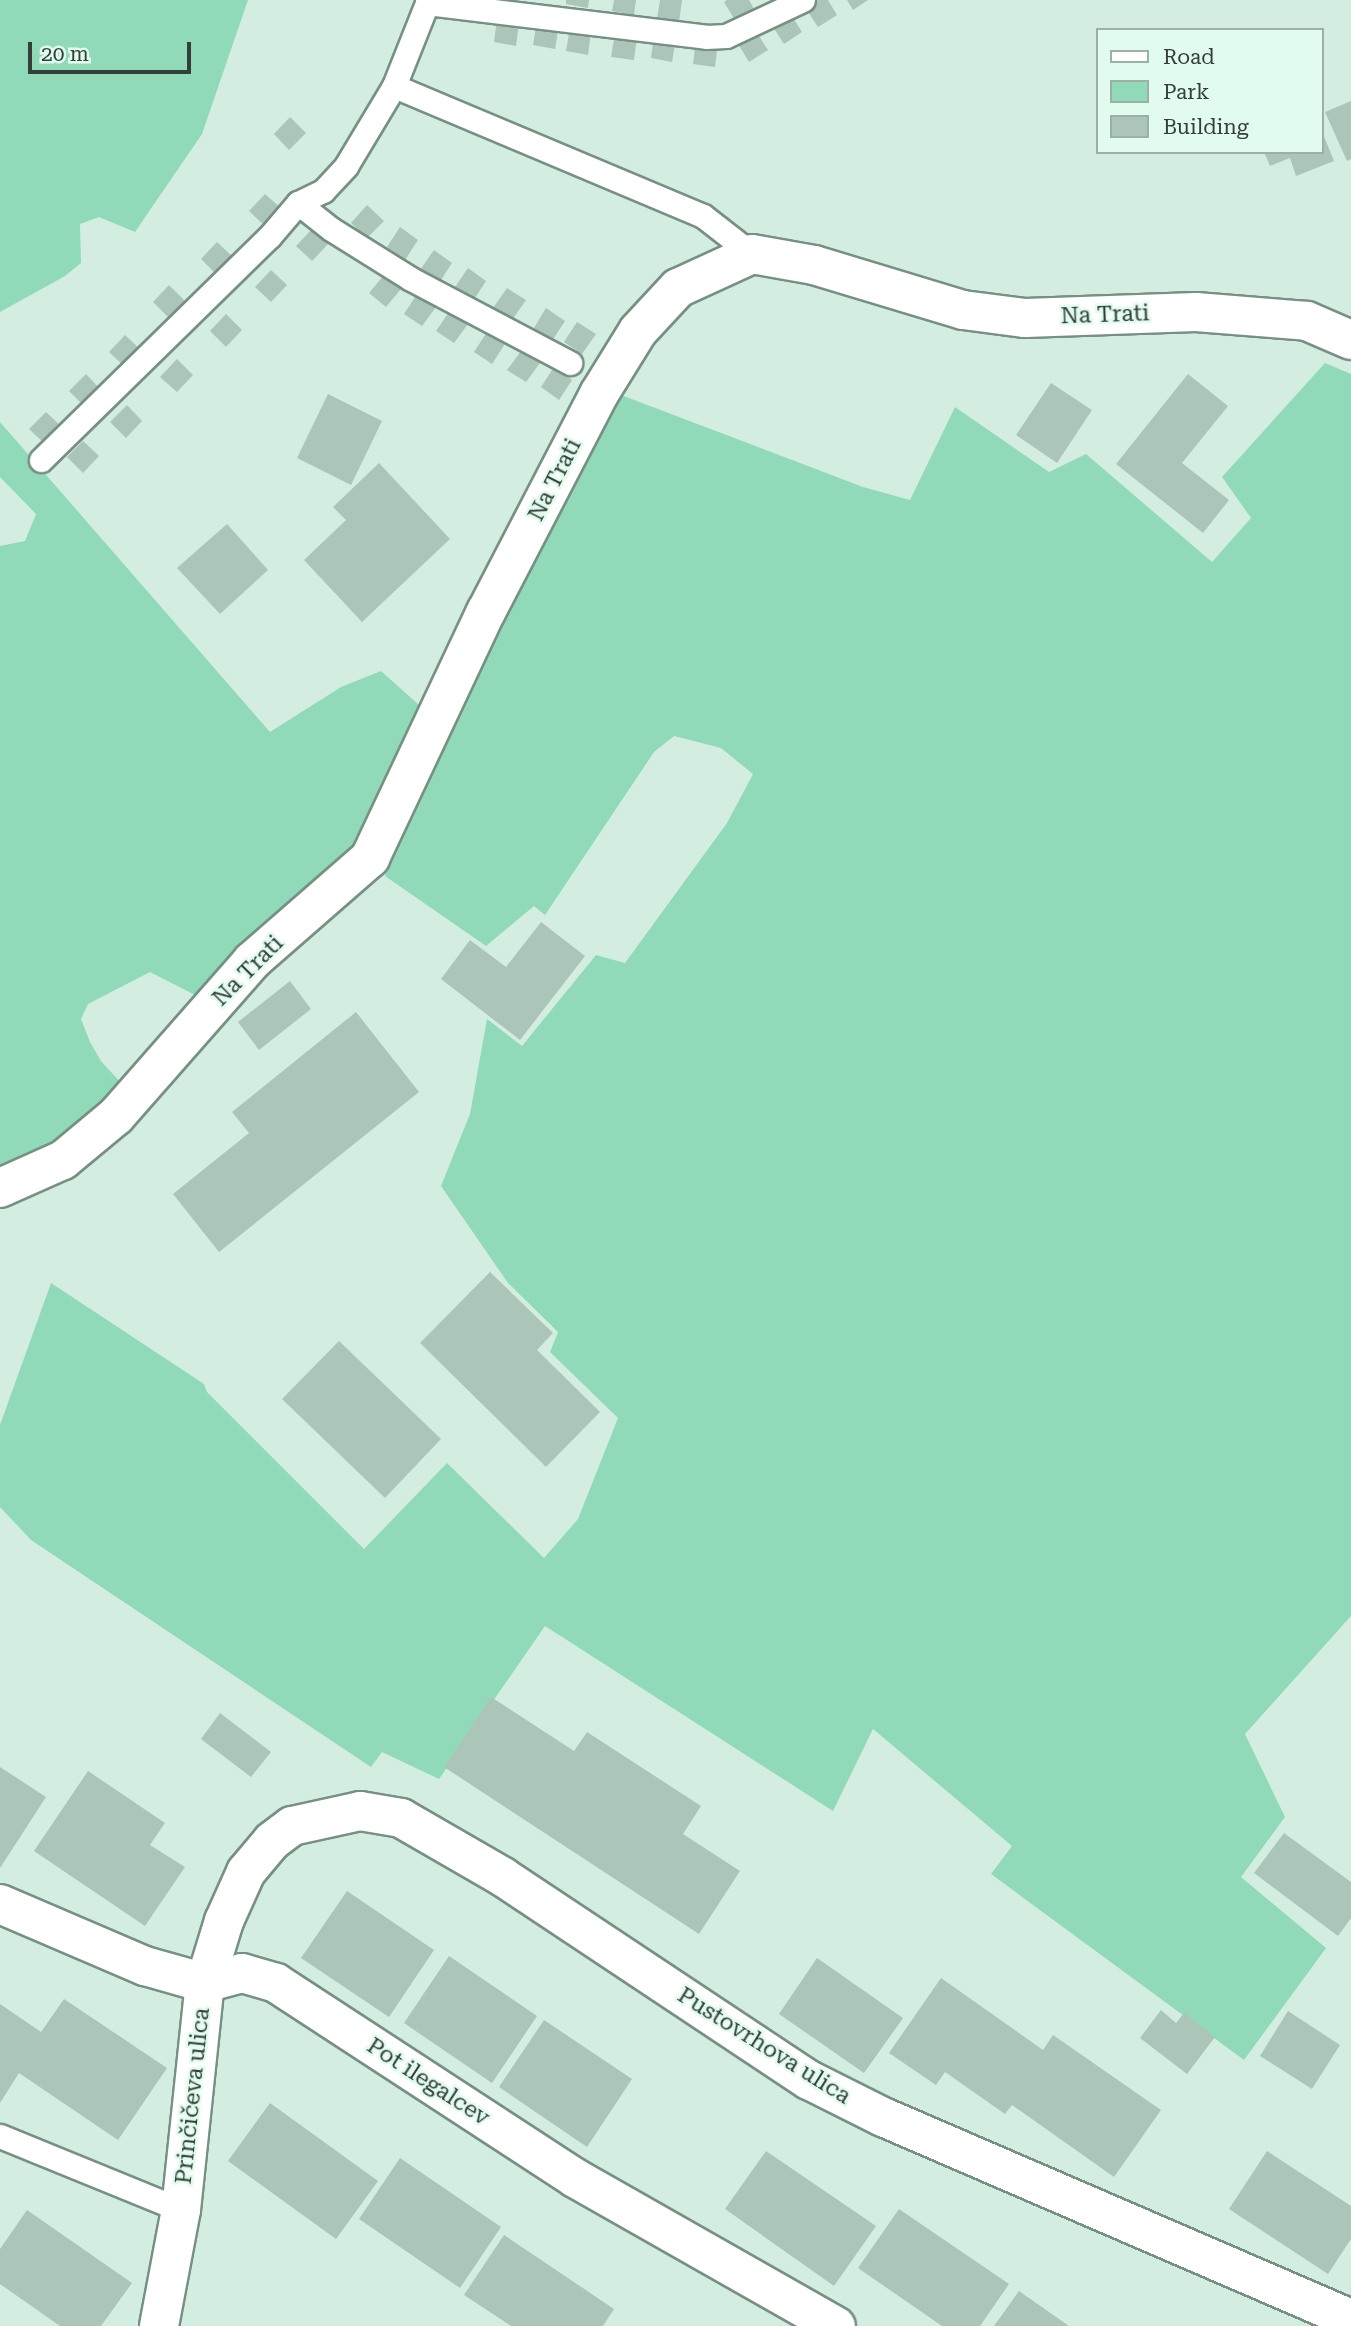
<!DOCTYPE html>
<html>
<head>
<meta charset="utf-8">
<style>
	body { margin:0 }
	#map { position:relative; width:1351px; height:2326px; overflow:hidden; background:#d3eee1; font-family:"Roboto Serif",serif }
	div>[style] { position:absolute }
	[style*='--x'] { left:calc(var(--x)*1px); top:calc(var(--y)*1px); width:calc(var(--w)*1px); rotate:calc(var(--a)*1deg) }
	.green>* { inset:0; background:#90dab9 }
	.building>* { inset:0; background:#abc5b8 }
	.roads { filter:drop-shadow(2px 0 #779084) drop-shadow(-2px 0 #779084) drop-shadow(0 2px #779084) drop-shadow(0 -2px #779084) }
	.lane>* { height:23px; margin:-11.5px; padding:0 11.5px; transform-origin:11.5px; border-radius:11.5px; background:#fff }
	.street>* { height:38px; margin:-19px; padding:0 19px; transform-origin:19px; border-radius:19px; background:#fff }
	span { translate:-50% -50%; white-space:nowrap; text-align:center; line-height:1.15; -webkit-text-stroke:5px #e1fbee; paint-order:stroke }
	.street-label { font-size:23px; color:#343f3a }
	.legend { position:absolute; left:1096px; top:28px; width:228px; height:126px; box-sizing:border-box; background:#e1fbee; border:2px solid #9cb0a6; margin:0; padding:9px 12px; list-style:none; font-size:21px; color:#343f3a }
	.legend li { display:flex; align-items:center; gap:14px; height:35px }
	.legend b { width:35px; border:2px solid #9cb0a6 }
	.scale { position:absolute; left:28px; top:42px; width:163px; height:32px; box-sizing:border-box; border:4px solid #343f3a; border-top:0; padding-left:9px; font-size:21px; line-height:24px; white-space:nowrap; color:#343f3a; -webkit-text-stroke:5px #e1fbee; paint-order:stroke }
</style>
</head>
<body>
<div id="map">
	<div class="green">
		<div style="clip-path:polygon(0 0,248px 0,202px 134px,135px 232px,99px 217px,80px 224px,81px 263px,65px 276px,0 312px)"></div>
		<div style="clip-path:polygon(1325px 363px,1351px 374px,1351px 1616px,1245px 1734px,1285px 1817px,1241px 1877px,1326px 1948px,1244px 2060px,991px 1874px,1012px 1846px,873px 1729px,833px 1811px,545px 1626px,439px 1779px,382px 1752px,371px 1767px,31px 1540px,0 1507px,0 1425px,51px 1283px,204px 1384px,207px 1392px,364px 1549px,447px 1463px,544px 1558px,578px 1519px,618px 1418px,550px 1352px,558px 1332px,508px 1283px,441px 1186px,470px 1114px,487px 1019px,522px 1046px,596px 955px,625px 963px,727px 823px,753px 774px,721px 748px,674px 736px,654px 752px,545px 915px,534px 906px,486px 946px,385px 876px,546px 530px,621px 395px,863px 487px,910px 500px,955px 407px,1049px 472px,1086px 454px,1212px 562px,1251px 518px,1222px 477px)"></div>
		<div style="clip-path:polygon(0 422px,270px 732px,341px 687px,381px 671px,419px 705px,375px 821px,334px 872px,197px 996px,150px 972px,88px 1004px,81px 1019px,90px 1042px,101px 1061px,122px 1084px,96px 1116px,39px 1151px,0 1167px,0 546px,25px 541px,36px 514px,0 477px)"></div>
	</div>
	<div class="building">
		<div style="clip-path:polygon(566px 0,589px 0,588px 8px,566px 4px)"></div>
		<div style="clip-path:polygon(614px 0,636px 0,634px 15px,612px 11px)"></div>
		<div style="clip-path:polygon(660px 0,682px 0,679px 22px,657px 19px)"></div>
		<div style="clip-path:polygon(727px 0,749px 0,755px 11px,736px 22px,724px 2px)"></div>
		<div style="clip-path:polygon(817px 0,828px 0,837px 15px,818px 27px,805px 7px)"></div>
		<div style="clip-path:polygon(847px 0,868px 0,853px 10px)"></div>
		<div style="clip-path:polygon(790px 13px,802px 32px,784px 44px,771px 24px)"></div>
		<div style="clip-path:polygon(497px 19px,519px 23px,516px 46px,494px 42px)"></div>
		<div style="clip-path:polygon(537px 22px,559px 25px,555px 49px,533px 45px)"></div>
		<div style="clip-path:polygon(570px 28px,591px 31px,588px 55px,566px 51px)"></div>
		<div style="clip-path:polygon(755px 30px,768px 50px,749px 62px,737px 42px)"></div>
		<div style="clip-path:polygon(615px 33px,637px 36px,634px 60px,611px 57px)"></div>
		<div style="clip-path:polygon(654px 35px,676px 38px,672px 62px,651px 58px)"></div>
		<div style="clip-path:polygon(696px 41px,718px 43px,715px 67px,693px 64px)"></div>
		<div style="clip-path:polygon(1351px 101px,1351px 159px,1347px 161px,1325px 112px)"></div>
		<div style="clip-path:polygon(290px 117px,306px 133px,289px 150px,274px 134px)"></div>
		<div style="clip-path:polygon(1321px 129px,1334px 161px,1296px 176px,1290px 158px,1270px 166px,1264px 152px,1321px 152px)"></div>
		<div style="clip-path:polygon(265px 194px,282px 209px,265px 226px,249px 211px)"></div>
		<div style="clip-path:polygon(367px 205px,384px 221px,367px 238px,351px 223px)"></div>
		<div style="clip-path:polygon(400px 227px,418px 240px,405px 260px,387px 247px)"></div>
		<div style="clip-path:polygon(312px 229px,328px 244px,312px 261px,296px 246px)"></div>
		<div style="clip-path:polygon(217px 242px,233px 257px,216px 274px,201px 259px)"></div>
		<div style="clip-path:polygon(434px 250px,452px 263px,439px 283px,420px 270px)"></div>
		<div style="clip-path:polygon(468px 268px,486px 281px,473px 301px,455px 287px)"></div>
		<div style="clip-path:polygon(271px 270px,287px 285px,271px 302px,255px 287px)"></div>
		<div style="clip-path:polygon(384px 275px,401px 289px,386px 307px,369px 293px)"></div>
		<div style="clip-path:polygon(169px 285px,185px 301px,169px 318px,153px 302px)"></div>
		<div style="clip-path:polygon(507px 288px,526px 300px,512px 320px,493px 308px)"></div>
		<div style="clip-path:polygon(417px 294px,436px 307px,422px 326px,404px 314px)"></div>
		<div style="clip-path:polygon(546px 308px,565px 321px,552px 341px,534px 328px)"></div>
		<div style="clip-path:polygon(449px 312px,468px 324px,454px 343px,436px 331px)"></div>
		<div style="clip-path:polygon(226px 314px,242px 330px,226px 347px,210px 331px)"></div>
		<div style="clip-path:polygon(577px 322px,596px 334px,582px 354px,564px 342px)"></div>
		<div style="clip-path:polygon(487px 332px,505px 344px,492px 364px,474px 352px)"></div>
		<div style="clip-path:polygon(125px 335px,142px 351px,125px 367px,109px 352px)"></div>
		<div style="clip-path:polygon(521px 351px,540px 363px,526px 382px,507px 370px)"></div>
		<div style="clip-path:polygon(177px 359px,193px 375px,177px 392px,160px 377px)"></div>
		<div style="clip-path:polygon(554px 367px,572px 380px,559px 400px,541px 387px)"></div>
		<div style="clip-path:polygon(86px 374px,101px 390px,85px 407px,69px 391px)"></div>
		<div style="clip-path:polygon(1188px 374px,1228px 406px,1182px 463px,1229px 500px,1203px 533px,1116px 464px)"></div>
		<div style="clip-path:polygon(1051px 383px,1092px 410px,1057px 463px,1016px 435px)"></div>
		<div style="clip-path:polygon(328px 394px,382px 421px,351px 485px,297px 458px)"></div>
		<div style="clip-path:polygon(127px 405px,142px 421px,126px 438px,110px 422px)"></div>
		<div style="clip-path:polygon(46px 412px,62px 427px,45px 444px,29px 429px)"></div>
		<div style="clip-path:polygon(83px 441px,99px 456px,83px 473px,67px 457px)"></div>
		<div style="clip-path:polygon(379px 463px,450px 539px,362px 622px,304px 560px,346px 520px,333px 507px)"></div>
		<div style="clip-path:polygon(227px 524px,268px 570px,220px 614px,177px 568px)"></div>
		<div style="clip-path:polygon(541px 922px,585px 956px,520px 1040px,441px 979px,470px 940px,506px 967px)"></div>
		<div style="clip-path:polygon(290px 981px,311px 1009px,259px 1050px,238px 1022px)"></div>
		<div style="clip-path:polygon(356px 1012px,419px 1092px,219px 1252px,173px 1194px,249px 1133px,232px 1112px)"></div>
		<div style="clip-path:polygon(490px 1272px,553px 1333px,537px 1350px,600px 1412px,546px 1467px,420px 1343px)"></div>
		<div style="clip-path:polygon(339px 1341px,441px 1439px,385px 1498px,282px 1399px)"></div>
		<div style="clip-path:polygon(491px 1697px,574px 1751px,587px 1732px,701px 1806px,683px 1834px,740px 1871px,699px 1934px,444px 1767px)"></div>
		<div style="clip-path:polygon(220px 1713px,271px 1752px,251px 1777px,201px 1739px)"></div>
		<div style="clip-path:polygon(0 1767px,46px 1797px,0 1868px)"></div>
		<div style="clip-path:polygon(88px 1771px,165px 1823px,150px 1845px,185px 1867px,145px 1926px,34px 1851px)"></div>
		<div style="clip-path:polygon(1284px 1833px,1351px 1882px,1351px 1918px,1338px 1936px,1254px 1873px)"></div>
		<div style="clip-path:polygon(347px 1891px,434px 1950px,389px 2017px,301px 1958px)"></div>
		<div style="clip-path:polygon(449px 1956px,537px 2016px,492px 2083px,404px 2023px)"></div>
		<div style="clip-path:polygon(817px 1958px,903px 2018px,864px 2073px,779px 2014px)"></div>
		<div style="clip-path:polygon(941px 1978px,1043px 2050px,1053px 2035px,1161px 2110px,1114px 2177px,1012px 2105px,1005px 2114px,945px 2072px,936px 2085px,889px 2053px)"></div>
		<div style="clip-path:polygon(64px 1999px,167px 2068px,118px 2140px,19px 2073px,0 2103px,0 2004px,41px 2032px)"></div>
		<div style="clip-path:polygon(1161px 2010px,1176px 2023px,1184px 2013px,1215px 2037px,1187px 2074px,1140px 2038px)"></div>
		<div style="clip-path:polygon(1288px 2011px,1340px 2045px,1312px 2089px,1260px 2056px)"></div>
		<div style="clip-path:polygon(544px 2020px,632px 2079px,587px 2147px,499px 2087px)"></div>
		<div style="clip-path:polygon(270px 2103px,378px 2181px,336px 2239px,228px 2161px)"></div>
		<div style="clip-path:polygon(766px 2151px,876px 2226px,834px 2286px,725px 2209px)"></div>
		<div style="clip-path:polygon(1267px 2151px,1351px 2206px,1351px 2239px,1328px 2274px,1229px 2209px)"></div>
		<div style="clip-path:polygon(400px 2158px,501px 2227px,460px 2288px,359px 2219px)"></div>
		<div style="clip-path:polygon(899px 2209px,1009px 2284px,980px 2326px,942px 2326px,858px 2268px)"></div>
		<div style="clip-path:polygon(27px 2210px,132px 2283px,101px 2326px,60px 2326px,0 2284px,0 2249px)"></div>
		<div style="clip-path:polygon(504px 2235px,614px 2309px,603px 2326px,511px 2326px,464px 2295px)"></div>
		<div style="clip-path:polygon(1019px 2291px,1069px 2326px,994px 2326px)"></div>
	</div>
	<div class="roads">
		<div class="lane">
			<div style="--x:394;--y:86;--w:89;--a:-68.3"></div>
			<div style="--x:427;--y:3;--w:281;--a:6.9"></div>
			<div style="--x:706;--y:37;--w:20;--a:-3"></div>
			<div style="--x:726;--y:36;--w:85;--a:-25.1"></div>
			<div style="--x:298;--y:203;--w:42;--a:38.2"></div>
			<div style="--x:331;--y:229;--w:94;--a:32"></div>
			<div style="--x:411;--y:279;--w:180;--a:27.8"></div>
			<div style="--x:41;--y:460;--w:319;--a:-44.4"></div>
			<div style="--x:269;--y:237;--w:45;--a:-49.5"></div>
			<div style="--x:298;--y:203;--w:28;--a:-26"></div>
			<div style="--x:323;--y:191;--w:34;--a:-47"></div>
			<div style="--x:346;--y:166;--w:93;--a:-59"></div>
			<div style="--x:394;--y:86;--w:335;--a:22.8"></div>
			<div style="--x:703;--y:216;--w:62;--a:37.8"></div>
			<div style="--x:0;--y:2136;--w:196;--a:22.2"></div>
		</div>
		<div class="street">
			<div style="--x:0;--y:1188;--w:69;--a:-24"></div>
			<div style="--x:63;--y:1160;--w:69;--a:-39.7"></div>
			<div style="--x:116;--y:1116;--w:206;--a:-48.7"></div>
			<div style="--x:252;--y:961;--w:157;--a:-41.1"></div>
			<div style="--x:370;--y:858;--w:272;--a:-64.8"></div>
			<div style="--x:486;--y:612;--w:246;--a:-62.6"></div>
			<div style="--x:599;--y:394;--w:74;--a:-58.2"></div>
			<div style="--x:638;--y:331;--w:59;--a:-47.1"></div>
			<div style="--x:678;--y:288;--w:81;--a:-24.7"></div>
			<div style="--x:752;--y:254;--w:63;--a:10.1"></div>
			<div style="--x:814;--y:265;--w:156;--a:16.8"></div>
			<div style="--x:963;--y:310;--w:63;--a:7.4"></div>
			<div style="--x:1025;--y:318;--w:171;--a:-2"></div>
			<div style="--x:1196;--y:312;--w:111;--a:4.6"></div>
			<div style="--x:1307;--y:321;--w:48;--a:23.4"></div>
			<div style="--x:0;--y:1904;--w:158;--a:23.2"></div>
			<div style="--x:145;--y:1966;--w:62;--a:15.8"></div>
			<div style="--x:205;--y:1983;--w:38;--a:-15"></div>
			<div style="--x:242;--y:1973;--w:35;--a:16"></div>
			<div style="--x:276;--y:1983;--w:357;--a:33.1"></div>
			<div style="--x:575;--y:2178;--w:300;--a:29.6"></div>
			<div style="--x:159;--y:2326;--w:118;--a:-79.3"></div>
			<div style="--x:181;--y:2210;--w:228;--a:-84"></div>
			<div style="--x:205;--y:1983;--w:65;--a:-73"></div>
			<div style="--x:224;--y:1921;--w:54;--a:-65.8"></div>
			<div style="--x:246;--y:1872;--w:40;--a:-50"></div>
			<div style="--x:272;--y:1841;--w:25;--a:-37"></div>
			<div style="--x:292;--y:1826;--w:70;--a:-12.4"></div>
			<div style="--x:360;--y:1811;--w:42;--a:9.7"></div>
			<div style="--x:401;--y:1818;--w:118;--a:30"></div>
			<div style="--x:503;--y:1877;--w:367;--a:33.6"></div>
			<div style="--x:809;--y:2080;--w:83;--a:26.6"></div>
			<div style="--x:883;--y:2117;--w:510;--a:23.35"></div>
		</div>
	</div>
	<div class="street-label">
		<span style="left:1105px;top:315px;rotate:-2deg">Na Trati</span>
		<span style="left:555px;top:480px;rotate:-63deg">Na Trati</span>
		<span style="left:248px;top:971px;rotate:-45deg">Na Trati</span>
		<span style="left:764px;top:2046px;rotate:32deg">Pustovrhova ulica</span>
		<span style="left:428px;top:2082px;rotate:33deg">Pot ilegalcev</span>
		<span style="left:193px;top:2096px;rotate:-84deg">Prinčičeva ulica</span>
	</div>
	<ul class="legend">
	<li><b style="height:9px;background:#fff"></b>Road</li>
	<li><b style="height:19px;background:#90dab9"></b>Park</li>
	<li><b style="height:19px;background:#abc5b8"></b>Building</li>
	</ul>
	<div class="scale">20 m</div>
</div>
</body>
</html>
